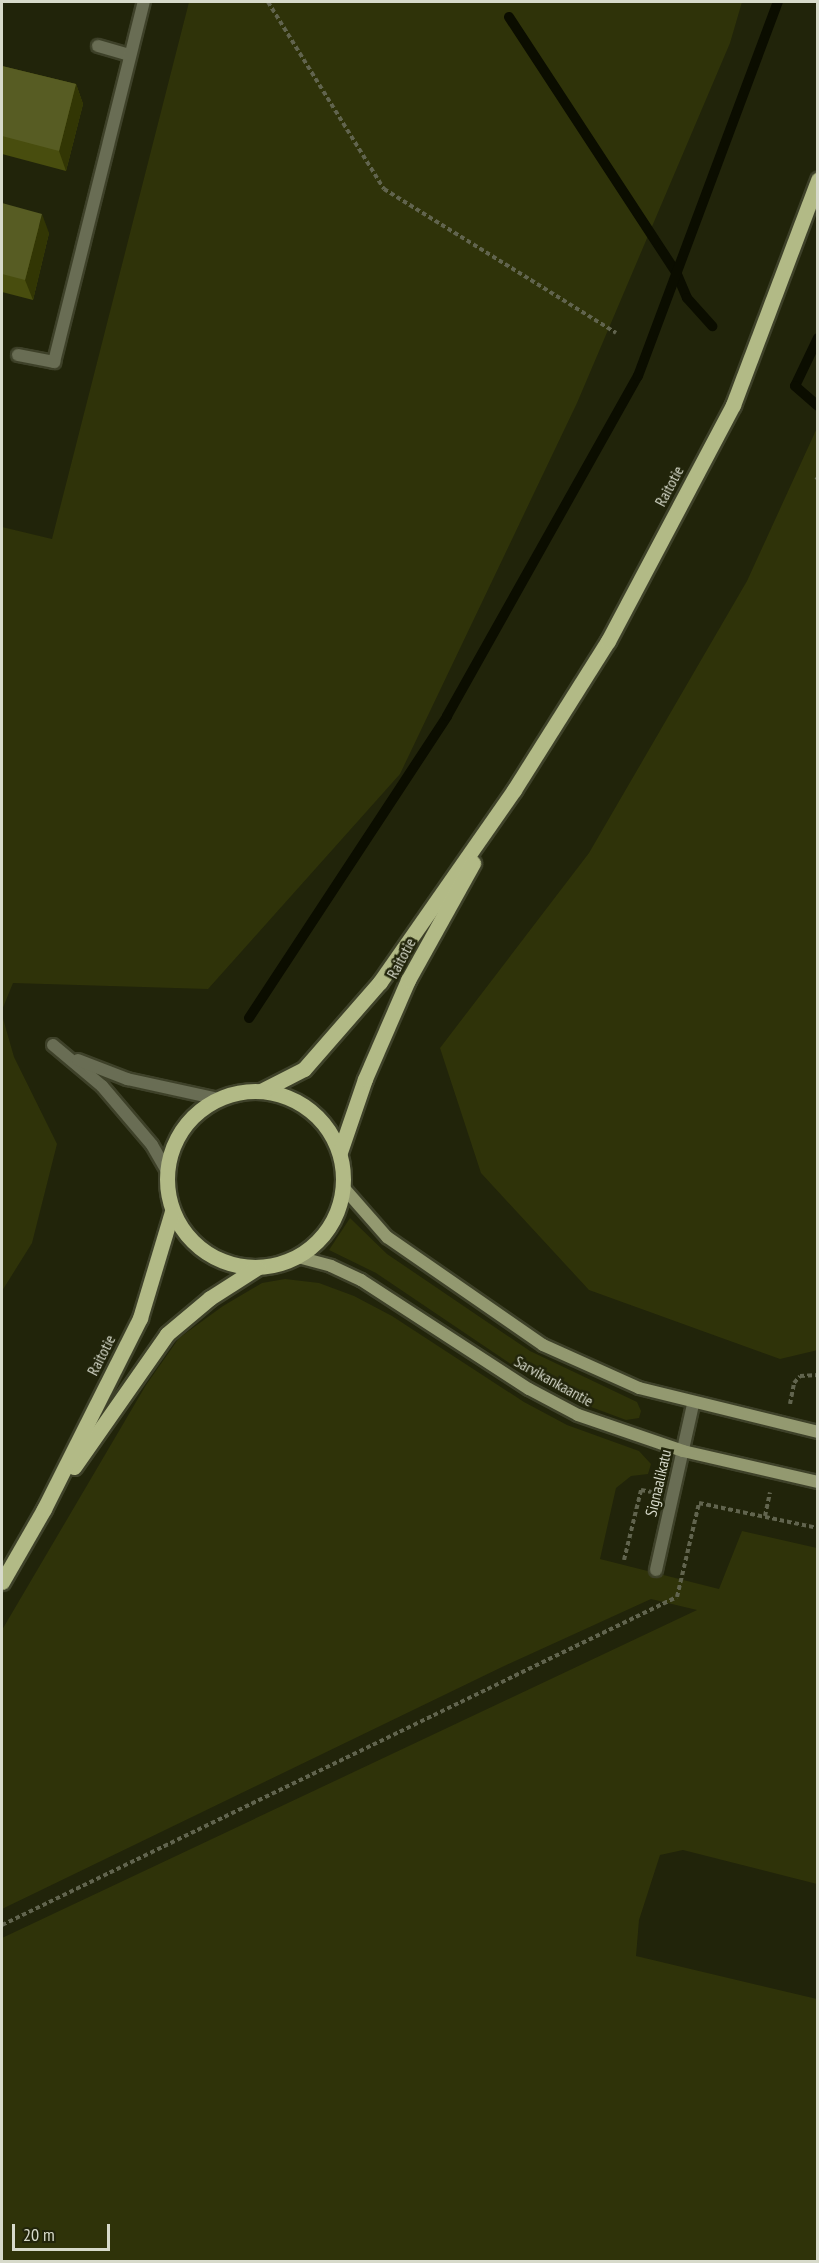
<!DOCTYPE html>
<html>
<head>
<meta charset="utf-8">
<style>
	body { margin:0 }
	#map { position:relative; width:819px; height:2263px; overflow:hidden; background:#21240a; font-family:"PT Sans Narrow",sans-serif }
	div>[style] { position:absolute }
	[style*='--x'] { left:calc(var(--x)*1px); top:calc(var(--y)*1px); width:calc(var(--w)*1px); rotate:calc(var(--a)*1deg) }
	.green>* { inset:0; background:#2f3309 }
	.stream>* { height:10px; margin:-5px; padding:0 5px; transform-origin:5px; border-radius:5px; background:#0b0d00 }
	.path>* { height:4px; margin-top:-2px; transform-origin:0; background:repeating-linear-gradient(90deg,#61644e 0 4.5px,transparent 0 7.5px) }
	.roads { filter:drop-shadow(2px 0 #3e4129) drop-shadow(-2px 0 #3e4129) drop-shadow(0 2px #3e4129) drop-shadow(0 -2px #3e4129) }
	.lane>* { height:12px; margin:-6px; padding:0 6px; transform-origin:6px; border-radius:6px; background:#696d54 }
	.street>* { height:12px; margin:-6px; padding:0 6px; transform-origin:6px; border-radius:6px; background:#696d54 }
	.secondary>* { height:12px; margin:-6px; padding:0 6px; transform-origin:6px; border-radius:6px; background:#939970 }
	.primary>* { height:15px; margin:-7.5px; padding:0 7.5px; transform-origin:7.5px; border-radius:7.5px; background:#b2ba86 }
	.primary>.ring { margin:-7.5px; padding:0; box-sizing:content-box; background:none; border:15px solid #b2ba86; border-radius:50% }
	.wall>* { inset:0; background:#484d0e }
	.shaded-wall>* { inset:0; background:#323604 }
	.building>* { inset:0; background:#575c23 }
	span { translate:-50% -50%; white-space:nowrap; text-align:center; line-height:1.15; -webkit-text-stroke:5px #21240a; paint-order:stroke }
	.street-label { font-size:16px; color:#d7dacb }
	.frame { position:absolute; inset:0; border:3px solid #d7dacb; pointer-events:none }
	.scale { position:absolute; left:12px; top:2224px; width:98px; height:27px; box-sizing:border-box; border:3px solid #d7dacb; border-top:0; padding-left:8px; font-size:18px; line-height:21px; white-space:nowrap; color:#d7dacb; -webkit-text-stroke:4px #21240a; paint-order:stroke }
</style>
</head>
<body>
<div id="map">
	<div class="green">
		<div style="clip-path:polygon(189px 2px,742px 2px,730px 43px,577px 403px,400px 774px,208px 989px,13px 983px,2px 1010px,2px 527px,52px 539px)"></div>
		<div style="clip-path:polygon(817px 428px,818px 1350px,780px 1359px,589px 1290px,481px 1173px,440px 1048px,589px 853px,747px 581px)"></div>
		<div style="clip-path:polygon(2px 1015px,14px 1057px,57px 1144px,32px 1243px,2px 1291px)"></div>
		<div style="clip-path:polygon(350px 1218px,387px 1254px,530px 1351px,637px 1402px,641px 1411px,639px 1418px,626px 1420px,583px 1404px,527px 1375px,376px 1273px,329px 1250px)"></div>
		<div style="clip-path:polygon(285px 1279px,319px 1283px,354px 1296px,392px 1316px,524px 1402px,567px 1425px,639px 1451px,651px 1464px,648px 1474px,631px 1476px,616px 1488px,600px 1559px,719px 1589px,742px 1531px,817px 1548px,817px 1884px,683px 1850px,660px 1855px,639px 1920px,636px 1956px,817px 1999px,817px 2261px,2px 2261px,2px 1938px,697px 1610px,651px 1599px,502px 1667px,2px 1909px,2px 1630px,146px 1385px,179px 1338px,223px 1306px,262px 1283px)"></div>
	</div>
	<div class="stream">
		<div style="--x:509;--y:17;--w:305;--a:56.8"></div>
		<div style="--x:676;--y:272;--w:28;--a:67"></div>
		<div style="--x:687;--y:298;--w:38;--a:48"></div>
		<div style="--x:818;--y:338;--w:53;--a:115.6"></div>
		<div style="--x:795;--y:386;--w:30;--a:41"></div>
		<div style="--x:249;--y:1018;--w:361;--a:-56.7"></div>
		<div style="--x:447;--y:716;--w:390;--a:-60.7"></div>
		<div style="--x:638;--y:376;--w:399;--a:-69.5"></div>
	</div>
	<div class="path">
		<div style="--x:268;--y:2;--w:220;--a:58.2"></div>
		<div style="--x:384;--y:189;--w:273;--a:31.8"></div>
		<div style="--x:816;--y:477;--w:3;--a:45"></div>
		<div style="--x:790;--y:1404;--w:21;--a:-79"></div>
		<div style="--x:794;--y:1383;--w:9;--a:-49"></div>
		<div style="--x:800;--y:1376;--w:18;--a:-3"></div>
		<div style="--x:765;--y:1516;--w:24;--a:-78"></div>
		<div style="--x:624;--y:1560;--w:72;--a:-76.3"></div>
		<div style="--x:641;--y:1490;--w:11;--a:10"></div>
		<div style="--x:2;--y:1925;--w:750;--a:-25.92"></div>
		<div style="--x:677;--y:1597;--w:97;--a:-76.8"></div>
		<div style="--x:699;--y:1503;--w:122;--a:11.9"></div>
	</div>
	<div class="roads">
		<div class="lane">
			<div style="--x:98;--y:46;--w:33;--a:16"></div>
			<div style="--x:18;--y:355;--w:37;--a:11"></div>
			<div style="--x:54;--y:362;--w:371;--a:-76"></div>
		</div>
		<div class="street">
			<div style="--x:53;--y:1045;--w:64;--a:39.9"></div>
			<div style="--x:102;--y:1086;--w:77;--a:49.7"></div>
			<div style="--x:152;--y:1145;--w:30;--a:60"></div>
			<div style="--x:78;--y:1060;--w:53;--a:21.2"></div>
			<div style="--x:127;--y:1079;--w:93;--a:12.4"></div>
			<div style="--x:656;--y:1570;--w:170;--a:-77.4"></div>
		</div>
		<div class="secondary">
			<div style="--x:343;--y:1187;--w:67;--a:48.7"></div>
			<div style="--x:387;--y:1237;--w:190;--a:34.7"></div>
			<div style="--x:543;--y:1345;--w:105;--a:24.1"></div>
			<div style="--x:639;--y:1388;--w:184;--a:13.8"></div>
			<div style="--x:298;--y:1257;--w:34;--a:15"></div>
			<div style="--x:331;--y:1266;--w:33;--a:25"></div>
			<div style="--x:361;--y:1280;--w:200;--a:33"></div>
			<div style="--x:529;--y:1389;--w:55;--a:28"></div>
			<div style="--x:578;--y:1415;--w:111;--a:18.9"></div>
			<div style="--x:683;--y:1451;--w:139;--a:12.9"></div>
		</div>
		<div class="primary">
			<div class="ring" style="left:167px;top:1091px;width:161px;height:161px"></div>
			<div style="--x:261;--y:1091;--w:48;--a:-27.1"></div>
			<div style="--x:304;--y:1069;--w:116;--a:-48.9"></div>
			<div style="--x:380;--y:982;--w:234;--a:-55.1"></div>
			<div style="--x:514;--y:790;--w:176;--a:-57.8"></div>
			<div style="--x:608;--y:641;--w:267;--a:-62.1"></div>
			<div style="--x:733;--y:405;--w:241;--a:-69.3"></div>
			<div style="--x:340;--y:1152;--w:77;--a:-71.1"></div>
			<div style="--x:365;--y:1079;--w:108;--a:-66.5"></div>
			<div style="--x:408;--y:980;--w:134;--a:-60.9"></div>
			<div style="--x:74;--y:1467;--w:162;--a:-55"></div>
			<div style="--x:167;--y:1334;--w:56;--a:-39.9"></div>
			<div style="--x:210;--y:1298;--w:56;--a:-32.6"></div>
			<div style="--x:2;--y:1582;--w:84;--a:-60.1"></div>
			<div style="--x:44;--y:1509;--w:214;--a:-63.3"></div>
			<div style="--x:140;--y:1318;--w:112;--a:-73.3"></div>
		</div>
	</div>
	<div class="wall">
		<div style="clip-path:polygon(2px 66px,76px 84px,83px 104px,66px 171px,2px 154px)"></div>
		<div style="clip-path:polygon(2px 203px,49px 233px,33px 300px,2px 292px)"></div>
	</div>
	<div class="shaded-wall">
		<div style="clip-path:polygon(76px 84px,83px 104px,66px 171px,59px 151px)"></div>
		<div style="clip-path:polygon(42px 214px,49px 233px,33px 300px,25px 280px)"></div>
	</div>
	<div class="building">
		<div style="clip-path:polygon(2px 66px,76px 84px,59px 151px,2px 136px)"></div>
		<div style="clip-path:polygon(2px 203px,42px 214px,25px 280px,2px 274px)"></div>
	</div>
	<div class="street-label">
		<span style="left:669px;top:486px;rotate:-62deg">Raitotie</span>
		<span style="left:401px;top:958px;rotate:-62deg">Raitotie</span>
		<span style="left:101px;top:1355px;rotate:-63deg">Raitotie</span>
		<span style="left:554px;top:1381px;rotate:29deg">Sarvikankaantie</span>
		<span style="left:658px;top:1483px;rotate:-77deg">Signaalikatu</span>
	</div>
	<div class="frame"></div>
	<div class="scale">20 m</div>
</div>
</body>
</html>
